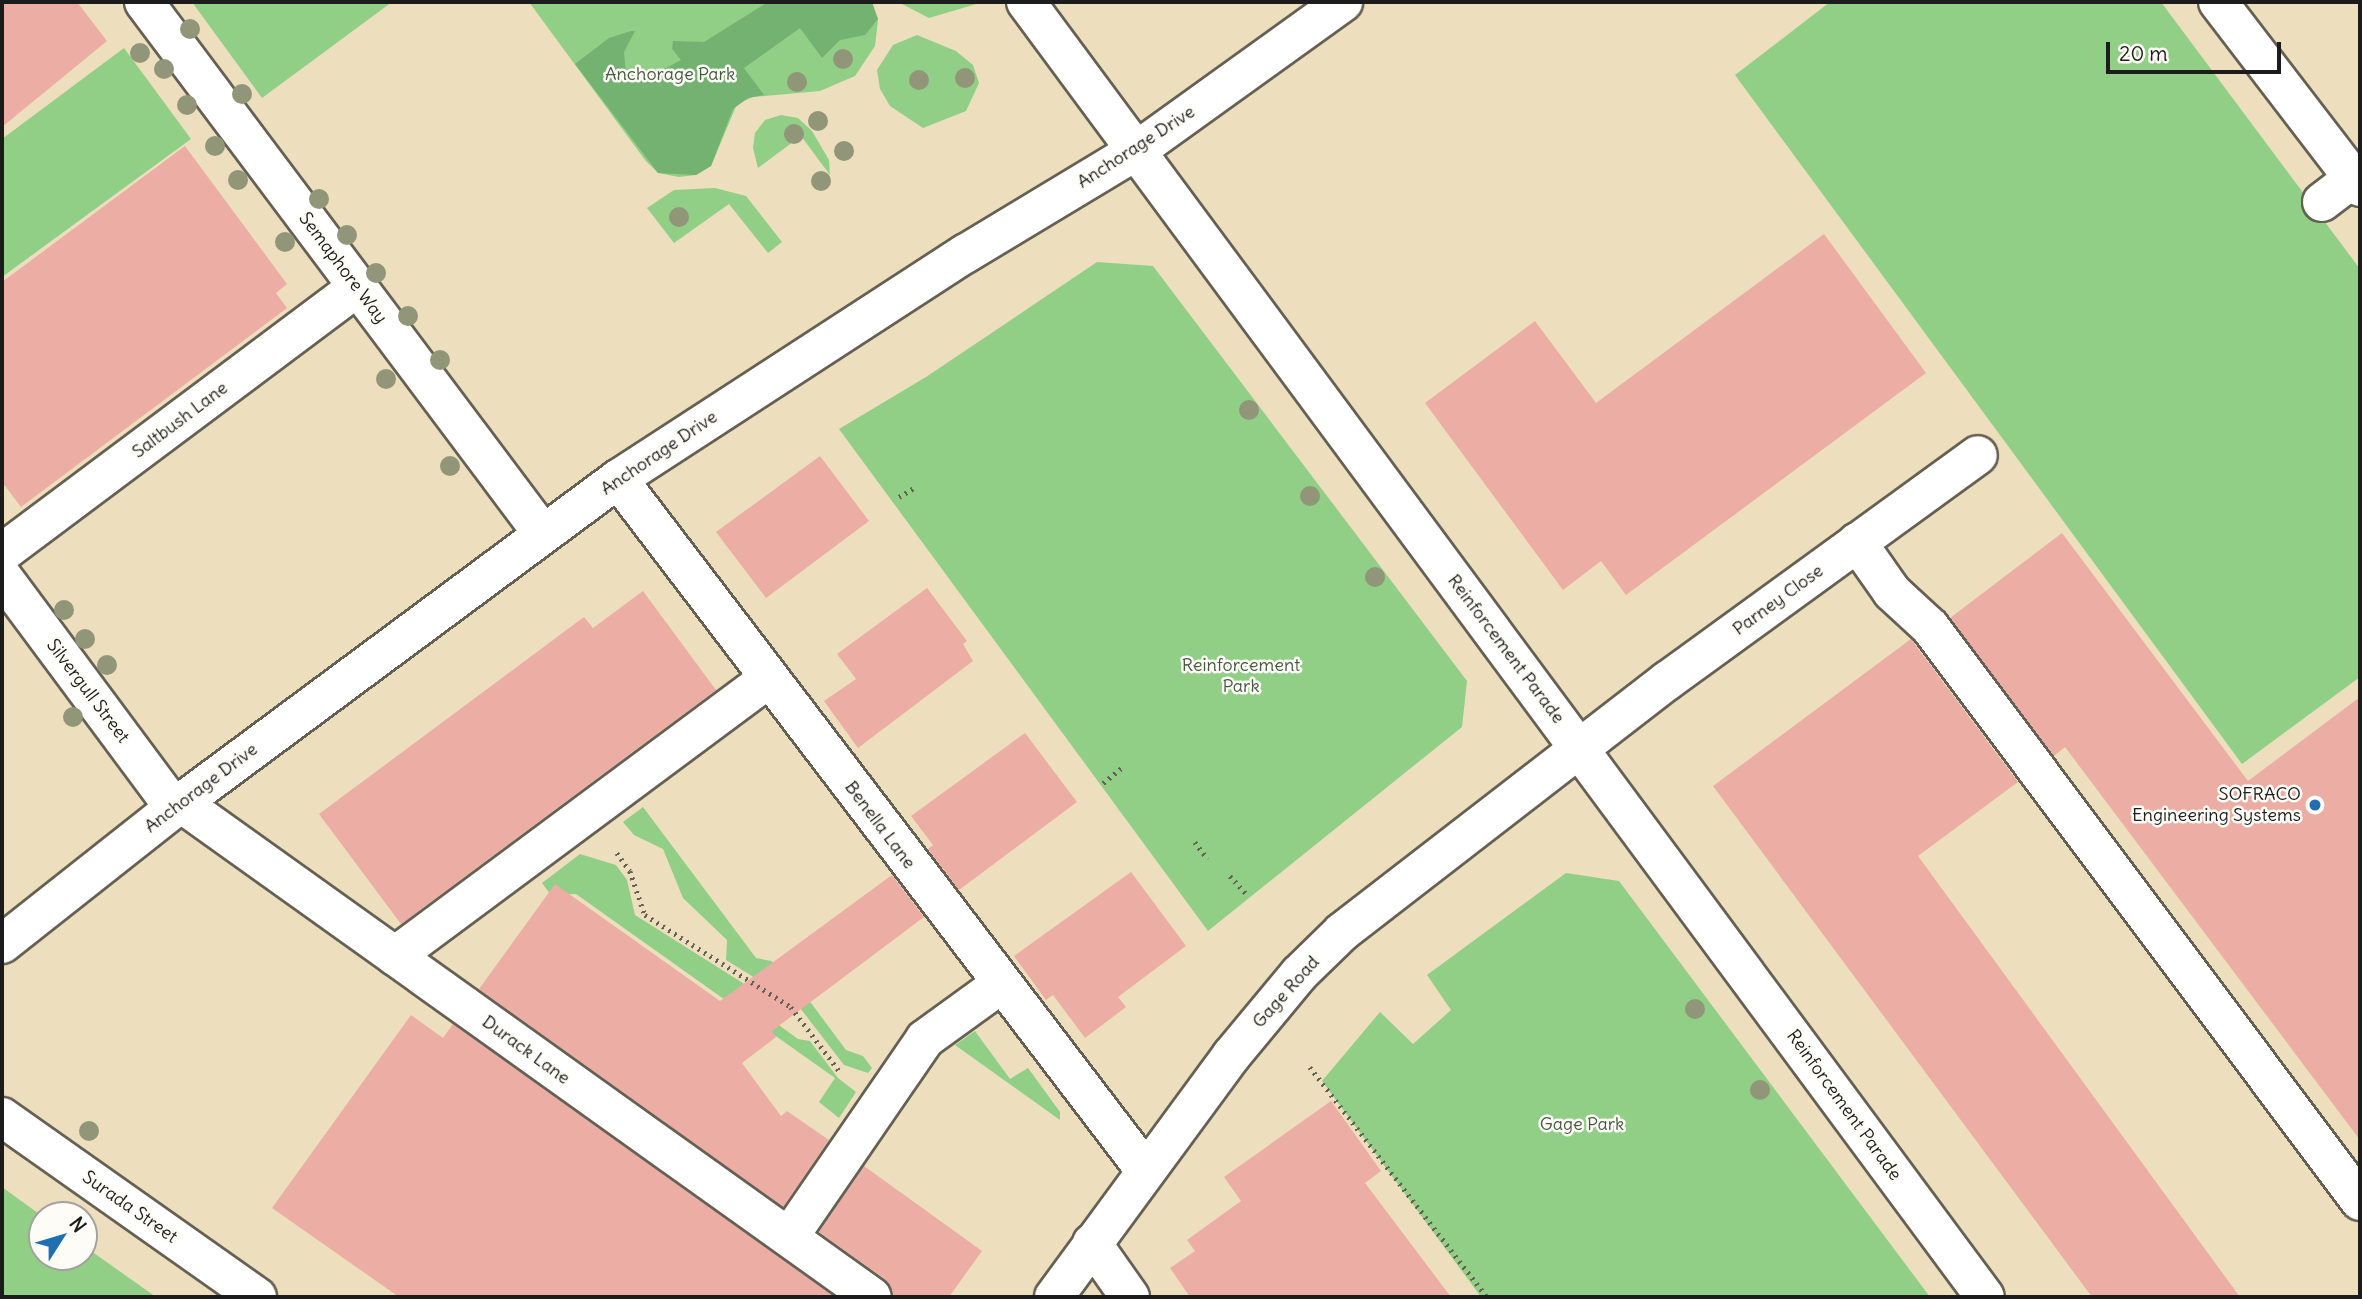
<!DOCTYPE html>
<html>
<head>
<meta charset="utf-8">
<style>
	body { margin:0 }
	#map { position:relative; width:2362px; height:1299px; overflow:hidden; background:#eddfbd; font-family:Delius,sans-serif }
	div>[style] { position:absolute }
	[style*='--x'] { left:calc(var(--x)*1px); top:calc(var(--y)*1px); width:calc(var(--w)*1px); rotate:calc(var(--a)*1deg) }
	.green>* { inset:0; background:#90cf85 }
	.forest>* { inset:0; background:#74b272 }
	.building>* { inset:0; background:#ecada4 }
	.path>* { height:4.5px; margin-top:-2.25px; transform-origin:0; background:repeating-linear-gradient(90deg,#656054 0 2px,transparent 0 7px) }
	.roads { filter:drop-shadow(2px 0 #656054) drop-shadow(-2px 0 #656054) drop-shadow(0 2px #656054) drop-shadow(0 -2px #656054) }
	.minor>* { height:38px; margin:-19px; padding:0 19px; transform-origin:19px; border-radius:19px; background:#fff }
	.tertiary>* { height:38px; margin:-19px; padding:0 19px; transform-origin:19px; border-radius:19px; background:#fff }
	.trees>* { width:20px; height:20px; margin:-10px; border-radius:50%; background:#919679 }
	.dots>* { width:19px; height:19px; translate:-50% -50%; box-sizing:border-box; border:4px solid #fdfcf7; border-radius:50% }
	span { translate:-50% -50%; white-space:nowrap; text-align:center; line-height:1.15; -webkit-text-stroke:5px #fdfcf7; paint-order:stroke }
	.park-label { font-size:18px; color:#455b41 }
	.street-label { font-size:18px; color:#1c1c1c }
	.poi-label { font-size:18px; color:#1c1c1c }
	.right { translate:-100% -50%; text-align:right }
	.frame { position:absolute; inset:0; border:4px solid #1c1c1c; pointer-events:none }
	.north { position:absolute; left:28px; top:1201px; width:70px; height:70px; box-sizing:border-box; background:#fdfcf7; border:2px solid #a3a29f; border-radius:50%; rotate:53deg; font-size:19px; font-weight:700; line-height:28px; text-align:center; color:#1c1c1c }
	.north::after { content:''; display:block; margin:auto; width:24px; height:32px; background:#1f6fb2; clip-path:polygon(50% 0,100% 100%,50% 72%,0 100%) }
	.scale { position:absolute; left:2106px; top:42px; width:175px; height:32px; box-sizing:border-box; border:4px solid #1c1c1c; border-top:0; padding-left:9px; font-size:21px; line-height:24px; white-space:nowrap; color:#1c1c1c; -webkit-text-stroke:5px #fdfcf7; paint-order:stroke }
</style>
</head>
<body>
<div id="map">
	<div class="green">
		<div style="clip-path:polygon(192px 2px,392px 2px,262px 98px)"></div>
		<div style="clip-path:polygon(529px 2px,871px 2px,878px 20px,875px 46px,855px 76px,820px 91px,753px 97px,737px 104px,711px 166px,696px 175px,679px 177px,658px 173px,645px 160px)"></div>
		<div style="clip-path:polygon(898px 2px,983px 2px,929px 18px)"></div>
		<div style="clip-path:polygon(1830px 2px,2161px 2px,2360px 269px,2360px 677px,2242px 764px,1735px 75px)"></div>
		<div style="clip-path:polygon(917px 35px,956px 51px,973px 65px,979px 83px,966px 111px,923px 128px,890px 106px,880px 89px,877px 70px,893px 45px)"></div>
		<div style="clip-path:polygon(124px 48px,191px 139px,2px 277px,2px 139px)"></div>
		<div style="clip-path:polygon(781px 115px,798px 118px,812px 131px,829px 160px,830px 175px,801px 136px,758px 168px,753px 148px,755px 133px,765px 120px)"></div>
		<div style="clip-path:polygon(715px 188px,746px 196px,782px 242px,768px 253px,729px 204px,674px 243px,647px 208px,674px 190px)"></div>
		<div style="clip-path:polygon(1097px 262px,1153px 266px,1467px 681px,1462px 727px,1208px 931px,839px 429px,926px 377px)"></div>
		<div style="clip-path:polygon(643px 807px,756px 958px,771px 961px,788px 972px,846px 1050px,863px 1056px,872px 1068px,868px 1073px,844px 1065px,797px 1004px,726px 960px,727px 940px,683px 898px,663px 849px,634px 835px,623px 822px)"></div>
		<div style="clip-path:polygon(580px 854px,616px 865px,627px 880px,635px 915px,757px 992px,761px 1012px,798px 1039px,810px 1041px,838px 1078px,856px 1092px,839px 1118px,819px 1102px,835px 1078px,576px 894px,551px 895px,542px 883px)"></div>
		<div style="clip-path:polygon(1566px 873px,1619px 881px,1930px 1297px,1481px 1297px,1322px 1081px,1380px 1012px,1413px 1044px,1451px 1010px,1427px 975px)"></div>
		<div style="clip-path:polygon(975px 1031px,1010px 1079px,1028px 1068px,1060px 1112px,1060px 1120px,955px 1045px)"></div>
		<div style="clip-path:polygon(2px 1187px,42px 1216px,42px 1257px,84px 1257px,84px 1246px,156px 1297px,2px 1297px)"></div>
	</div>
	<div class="forest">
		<div style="clip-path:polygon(768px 2px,872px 2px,878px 19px,865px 35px,840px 40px,822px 58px,800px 28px,744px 68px,764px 95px,748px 98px,733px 109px,711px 166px,696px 175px,658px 173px,575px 64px,609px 38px,631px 31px,635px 31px,624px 52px,626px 75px,657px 73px,681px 60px,672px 49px,673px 41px,704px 42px)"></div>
	</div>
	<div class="building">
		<div style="clip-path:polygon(2px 2px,77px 2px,107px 41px,2px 127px)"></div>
		<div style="clip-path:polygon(185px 146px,287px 284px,276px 293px,287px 308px,21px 507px,2px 482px,2px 282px)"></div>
		<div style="clip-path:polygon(1824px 234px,1926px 373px,1626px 595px,1601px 561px,1563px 590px,1425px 403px,1535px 321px,1596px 403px)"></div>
		<div style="clip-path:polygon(820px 456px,869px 521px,766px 598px,716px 532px)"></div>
		<div style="clip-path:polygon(2062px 533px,2248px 781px,2360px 697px,2360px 1140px,2065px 747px,2054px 756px,1950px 618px)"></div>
		<div style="clip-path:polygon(927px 588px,967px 641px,963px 644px,973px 661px,858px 748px,824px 701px,856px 679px,837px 654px)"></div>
		<div style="clip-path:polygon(643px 591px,716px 690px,401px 924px,319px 814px,584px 617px,593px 628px)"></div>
		<div style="clip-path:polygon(1911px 639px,2018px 782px,1918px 856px,2240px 1297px,2092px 1297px,1713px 786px)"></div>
		<div style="clip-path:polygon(1025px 733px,1077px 802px,959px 890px,928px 849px,933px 845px,911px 816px)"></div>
		<div style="clip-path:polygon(1131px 872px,1186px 946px,1118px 997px,1126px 1007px,1085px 1038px,1053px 995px,1046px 1000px,1014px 956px)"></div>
		<div style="clip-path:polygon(892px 875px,924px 917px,772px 1031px,776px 1037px,742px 1063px,781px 1116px,787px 1111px,829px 1140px,783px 1207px,479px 989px,555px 884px,720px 1001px)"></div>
		<div style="clip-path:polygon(411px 1015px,443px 1038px,453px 1024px,835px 1297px,399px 1297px,272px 1208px)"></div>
		<div style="clip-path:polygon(1331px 1101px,1381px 1171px,1365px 1183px,1451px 1297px,1190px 1297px,1170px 1268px,1195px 1251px,1187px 1240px,1241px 1201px,1224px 1177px)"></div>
		<div style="clip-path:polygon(864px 1166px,982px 1251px,949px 1297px,894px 1297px,885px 1279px,819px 1232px)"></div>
	</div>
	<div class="path">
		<div style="--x:899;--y:497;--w:17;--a:-31"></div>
		<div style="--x:1103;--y:783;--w:27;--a:-39"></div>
		<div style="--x:1195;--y:842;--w:21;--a:53"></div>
		<div style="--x:617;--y:853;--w:22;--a:54"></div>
		<div style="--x:630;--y:871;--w:46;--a:71.2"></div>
		<div style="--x:645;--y:915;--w:173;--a:32.2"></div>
		<div style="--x:791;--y:1007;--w:81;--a:53"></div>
		<div style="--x:1230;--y:876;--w:25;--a:47"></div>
		<div style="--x:1310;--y:1067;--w:290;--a:52.4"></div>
	</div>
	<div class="roads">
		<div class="minor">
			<div style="--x:144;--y:2;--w:665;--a:53.13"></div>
			<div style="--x:1026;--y:2;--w:1611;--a:53.48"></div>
			<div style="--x:2322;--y:202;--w:48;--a:-37.3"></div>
			<div style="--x:618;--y:479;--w:869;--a:52.67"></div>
			<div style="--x:1857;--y:542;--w:61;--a:55"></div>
			<div style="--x:1892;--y:592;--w:52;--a:42.6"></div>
			<div style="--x:1930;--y:627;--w:717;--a:53.16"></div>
			<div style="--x:2;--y:553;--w:444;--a:-36.8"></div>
			<div style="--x:2;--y:576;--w:289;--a:53.4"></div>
			<div style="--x:181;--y:803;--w:849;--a:35.56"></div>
			<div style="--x:2;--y:944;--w:219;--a:-38.3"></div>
			<div style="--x:174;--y:808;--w:553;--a:-36.54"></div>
			<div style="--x:618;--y:479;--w:414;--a:-33"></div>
			<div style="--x:965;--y:254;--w:200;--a:-31.1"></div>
			<div style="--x:1136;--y:151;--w:255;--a:-35.7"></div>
			<div style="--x:395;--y:956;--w:466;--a:-36.6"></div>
			<div style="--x:2;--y:1117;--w:312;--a:35.2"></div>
			<div style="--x:789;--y:1237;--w:240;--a:-55.5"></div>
			<div style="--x:925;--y:1039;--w:94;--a:-35.9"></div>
			<div style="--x:1092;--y:1243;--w:66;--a:54.9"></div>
			<div style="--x:1054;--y:1297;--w:299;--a:-53.7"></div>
			<div style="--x:1231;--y:1056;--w:107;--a:-50.3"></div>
			<div style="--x:1299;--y:974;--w:60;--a:-44.3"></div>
			<div style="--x:1342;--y:932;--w:411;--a:-37.7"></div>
			<div style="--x:1667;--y:681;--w:384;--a:-36"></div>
		</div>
		<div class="tertiary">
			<div style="--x:2218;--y:2;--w:233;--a:52.5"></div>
		</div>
	</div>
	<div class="trees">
		<div style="left:190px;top:29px"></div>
		<div style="left:140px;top:53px"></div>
		<div style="left:843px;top:59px"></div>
		<div style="left:164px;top:69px"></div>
		<div style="left:965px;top:78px"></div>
		<div style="left:919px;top:80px"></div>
		<div style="left:797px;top:82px"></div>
		<div style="left:242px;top:94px"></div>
		<div style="left:187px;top:105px"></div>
		<div style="left:818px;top:121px"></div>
		<div style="left:794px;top:134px"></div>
		<div style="left:215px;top:146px"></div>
		<div style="left:844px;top:151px"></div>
		<div style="left:238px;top:180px"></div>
		<div style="left:821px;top:181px"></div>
		<div style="left:319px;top:199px"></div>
		<div style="left:679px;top:217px"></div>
		<div style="left:347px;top:235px"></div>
		<div style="left:285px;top:242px"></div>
		<div style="left:376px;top:273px"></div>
		<div style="left:408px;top:316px"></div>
		<div style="left:440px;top:360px"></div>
		<div style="left:386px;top:379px"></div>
		<div style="left:1249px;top:410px"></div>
		<div style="left:450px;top:466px"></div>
		<div style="left:1310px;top:496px"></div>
		<div style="left:1375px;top:577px"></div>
		<div style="left:64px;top:610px"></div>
		<div style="left:85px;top:639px"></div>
		<div style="left:107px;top:665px"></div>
		<div style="left:73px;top:717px"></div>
		<div style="left:1695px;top:1009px"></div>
		<div style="left:1760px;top:1090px"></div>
		<div style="left:89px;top:1131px"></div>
	</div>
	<div class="dots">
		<div style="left:2315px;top:805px;background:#1f6fb2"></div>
	</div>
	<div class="park-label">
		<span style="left:670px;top:74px">Anchorage Park</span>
		<span style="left:1241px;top:676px">Reinforcement<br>Park</span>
		<span style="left:1582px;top:1124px">Gage Park</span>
	</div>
	<div class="street-label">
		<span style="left:1136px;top:147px;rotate:-33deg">Anchorage Drive</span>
		<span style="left:343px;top:268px;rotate:53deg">Semaphore Way</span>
		<span style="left:180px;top:420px;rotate:-37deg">Saltbush Lane</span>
		<span style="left:659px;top:453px;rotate:-34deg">Anchorage Drive</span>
		<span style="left:1778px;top:600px;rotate:-36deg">Parney Close</span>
		<span style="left:1506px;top:649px;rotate:53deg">Reinforcement Parade</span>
		<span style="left:88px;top:691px;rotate:53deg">Silvergull Street</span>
		<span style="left:201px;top:788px;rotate:-37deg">Anchorage Drive</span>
		<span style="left:880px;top:825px;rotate:53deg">Benella Lane</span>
		<span style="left:1286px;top:992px;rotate:-48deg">Gage Road</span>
		<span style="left:526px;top:1050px;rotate:36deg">Durack Lane</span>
		<span style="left:1844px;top:1105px;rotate:54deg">Reinforcement Parade</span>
		<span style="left:130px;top:1207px;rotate:35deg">Surada Street</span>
	</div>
	<div class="poi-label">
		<span class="right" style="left:2301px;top:805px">SOFRACO<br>Engineering Systems</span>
	</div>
	<div class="frame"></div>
	<div class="north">N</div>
	<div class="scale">20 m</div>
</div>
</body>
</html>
